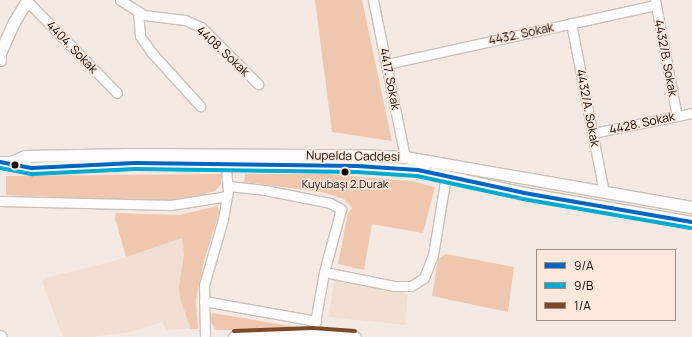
<!DOCTYPE html>
<html>
<head>
<meta charset="utf-8">
<style>
	body { margin:0 }
	#map { position:relative; width:692px; height:337px; overflow:hidden; background:#f5eae3; font-family:Manrope,sans-serif }
	div>[style] { position:absolute }
	[style*='--x'] { left:calc(var(--x)*1px); top:calc(var(--y)*1px); width:calc(var(--w)*1px); rotate:calc(var(--a)*1deg) }
	.built>* { inset:0; background:#f2dfd3 }
	.green>* { inset:0; background:#efc7ae }
	.roads { filter:drop-shadow(1px 0 #cac1bc) drop-shadow(-1px 0 #cac1bc) drop-shadow(0 1px #cac1bc) drop-shadow(0 -1px #cac1bc) }
	.minor>* { height:9px; margin:-4.5px; padding:0 4.5px; transform-origin:4.5px; border-radius:4.5px; background:#fefcfb }
	.tertiary>* { height:11px; margin:-5.5px; padding:0 5.5px; transform-origin:5.5px; border-radius:5.5px; background:#fefcfb }
	.bus-1>* { height:4px; margin:-2px; padding:0 2px; transform-origin:2px; border-radius:2px; background:#0065bd }
	.bus-2>* { height:4px; margin:-2px; padding:0 2px; transform-origin:2px; border-radius:2px; background:#00a9ce }
	.bus-3>* { height:4px; margin:-2px; padding:0 2px; transform-origin:2px; border-radius:2px; background:#7a4b2a }
	.dots>* { width:11px; height:11px; translate:-50% -50%; box-sizing:border-box; border:2px solid #fce8dc; border-radius:50% }
	span { translate:-50% -50%; white-space:nowrap; text-align:center; line-height:1.15; -webkit-text-stroke:3px #fce8dc; paint-order:stroke }
	.bus-label { font-size:11px; color:#100a07 }
	.street-label { font-size:12px; color:#100a07 }
	.legend { position:absolute; left:536px; top:249px; width:140px; height:72px; box-sizing:border-box; background:#fce8dc; border:1px solid #9e8f87; margin:0; padding:5px 7px; list-style:none; font-size:12px; color:#100a07 }
	.legend li { display:flex; align-items:center; gap:8px; height:20px }
	.legend b { width:20px; border:1px solid #9e8f87 }
</style>
</head>
<body>
<div id="map">
	<div class="built">
		<div style="clip-path:polygon(182px 238px,184px 254px,179px 286px,180px 299px,191px 329px,166px 330px,162px 322px,131px 332px,91px 337px,63px 337px,42px 282px,45px 278px,114px 261px)"></div>
		<div style="clip-path:polygon(335px 277px,408px 294px,405px 325px,328px 317px)"></div>
	</div>
	<div class="green">
		<div style="clip-path:polygon(315px 0,362px 0,392px 141px,332px 132px)"></div>
		<div style="clip-path:polygon(221px 174px,221px 184px,215px 191px,177px 202px,6px 195px,6px 176px)"></div>
		<div style="clip-path:polygon(245px 174px,326px 174px,411px 181px,435px 187px,423px 233px,372px 224px,364px 270px,338px 264px,348px 213px,352px 208px,344px 199px,321px 192px,244px 182px)"></div>
		<div style="clip-path:polygon(217px 206px,220px 211px,204px 261px,196px 300px,198px 329px,191px 329px,180px 299px,179px 286px,184px 254px,182px 238px,126px 257px,115px 218px,116px 213px,180px 215px)"></div>
		<div style="clip-path:polygon(446px 254px,514px 267px,508px 312px,432px 296px,438px 259px)"></div>
		<div style="clip-path:polygon(212px 313px,302px 328px,302px 330px,216px 330px,210px 321px)"></div>
	</div>
	<div class="roads">
		<div class="minor">
			<div style="--x:26;--y:0;--w:130;--a:45.6"></div>
			<div style="--x:120;--y:0;--w:28;--a:32"></div>
			<div style="--x:144;--y:15;--w:41;--a:7"></div>
			<div style="--x:185;--y:20;--w:17;--a:24"></div>
			<div style="--x:201;--y:27;--w:81;--a:45"></div>
			<div style="--x:373;--y:0;--w:160;--a:78.5"></div>
			<div style="--x:655;--y:0;--w:118;--a:79.3"></div>
			<div style="--x:138;--y:12;--w:24;--a:85"></div>
			<div style="--x:140;--y:36;--w:21;--a:55"></div>
			<div style="--x:152;--y:53;--w:72;--a:47.8"></div>
			<div style="--x:571;--y:23;--w:172;--a:79"></div>
			<div style="--x:387;--y:64;--w:275;--a:-12.4"></div>
			<div style="--x:593;--y:133;--w:101;--a:-11.4"></div>
			<div style="--x:228;--y:186;--w:37;--a:6"></div>
			<div style="--x:265;--y:190;--w:66;--a:11.3"></div>
			<div style="--x:330;--y:203;--w:13;--a:29"></div>
			<div style="--x:341;--y:209;--w:65;--a:105.1"></div>
			<div style="--x:324;--y:272;--w:63;--a:100.1"></div>
			<div style="--x:0;--y:201;--w:171;--a:1.3"></div>
			<div style="--x:171;--y:205;--w:57;--a:-9.1"></div>
			<div style="--x:324;--y:272;--w:71;--a:11.3"></div>
			<div style="--x:394;--y:286;--w:17;--a:0"></div>
			<div style="--x:411;--y:286;--w:15;--a:-32"></div>
			<div style="--x:424;--y:278;--w:25;--a:-69"></div>
			<div style="--x:433;--y:255;--w:80;--a:-80.7"></div>
			<div style="--x:204;--y:301;--w:114;--a:10.1"></div>
			<div style="--x:205;--y:337;--w:52;--a:-91.1"></div>
			<div style="--x:204;--y:285;--w:69;--a:-73.9"></div>
			<div style="--x:223;--y:219;--w:28;--a:-80"></div>
			<div style="--x:228;--y:191;--w:33;--a:-95"></div>
		</div>
		<div class="tertiary">
			<div style="--x:0;--y:60;--w:7;--a:-90"></div>
			<div style="--x:0;--y:53;--w:34;--a:-66"></div>
			<div style="--x:14;--y:22;--w:26;--a:-59"></div>
			<div style="--x:0;--y:162;--w:10;--a:0"></div>
			<div style="--x:10;--y:162;--w:23;--a:15"></div>
			<div style="--x:32;--y:168;--w:103;--a:-2.8"></div>
			<div style="--x:135;--y:163;--w:222;--a:0.8"></div>
			<div style="--x:357;--y:166;--w:61;--a:3.8"></div>
			<div style="--x:418;--y:170;--w:108;--a:12.2"></div>
			<div style="--x:524;--y:193;--w:170;--a:9.8"></div>
			<div style="--x:10;--y:162;--w:16;--a:-22"></div>
			<div style="--x:25;--y:156;--w:108;--a:-1.1"></div>
			<div style="--x:133;--y:154;--w:225;--a:0.3"></div>
			<div style="--x:358;--y:155;--w:47;--a:2.4"></div>
			<div style="--x:405;--y:157;--w:291;--a:9.9"></div>
			<div style="--x:0;--y:336;--w:1;--a:45"></div>
			<div style="--x:234;--y:337;--w:79;--a:-2.2"></div>
			<div style="--x:313;--y:334;--w:42;--a:4.1"></div>
		</div>
	</div>
	<div class="bus-1">
		<div style="--x:0;--y:162;--w:33;--a:11"></div>
		<div style="--x:32;--y:168;--w:103;--a:-2.8"></div>
		<div style="--x:135;--y:163;--w:222;--a:0.8"></div>
		<div style="--x:357;--y:166;--w:61;--a:3.8"></div>
		<div style="--x:418;--y:170;--w:108;--a:12.2"></div>
		<div style="--x:524;--y:193;--w:170;--a:9.8"></div>
	</div>
	<div class="bus-2">
		<div style="--x:0;--y:168;--w:33;--a:11"></div>
		<div style="--x:32;--y:174;--w:103;--a:-2.8"></div>
		<div style="--x:135;--y:169;--w:222;--a:0.8"></div>
		<div style="--x:357;--y:172;--w:60;--a:3.8"></div>
		<div style="--x:417;--y:176;--w:108;--a:12.2"></div>
		<div style="--x:523;--y:199;--w:170;--a:9.8"></div>
	</div>
	<div class="bus-3">
		<div style="--x:234;--y:331;--w:79;--a:-2.2"></div>
		<div style="--x:313;--y:328;--w:42;--a:4.1"></div>
	</div>
	<div class="dots">
		<div style="left:15px;top:165px;background:#100a07"></div>
		<div style="left:345px;top:172px;background:#100a07"></div>
	</div>
	<div class="bus-label">
		<span style="left:345px;top:184px">Kuyubaşı 2.Durak</span>
	</div>
	<div class="street-label">
		<span style="left:521px;top:34px;rotate:-12deg">4432. Sokak</span>
		<span style="left:72px;top:47px;rotate:46deg">4404. Sokak</span>
		<span style="left:223px;top:51px;rotate:43deg">4408. Sokak</span>
		<span style="left:666px;top:58px;rotate:79deg">4432/B. Sokak</span>
		<span style="left:390px;top:79px;rotate:79deg">4417. Sokak</span>
		<span style="left:588px;top:108px;rotate:79deg">4432/A. Sokak</span>
		<span style="left:642px;top:123px;rotate:-12deg">4428. Sokak</span>
		<span style="left:353px;top:156px;rotate:1deg">Nupelda Caddesi</span>
	</div>
	<ul class="legend">
	<li><b style="height:5px;background:#0065bd"></b>9/A</li>
	<li><b style="height:5px;background:#00a9ce"></b>9/B</li>
	<li><b style="height:5px;background:#7a4b2a"></b>1/A</li>
	</ul>
</div>
</body>
</html>
